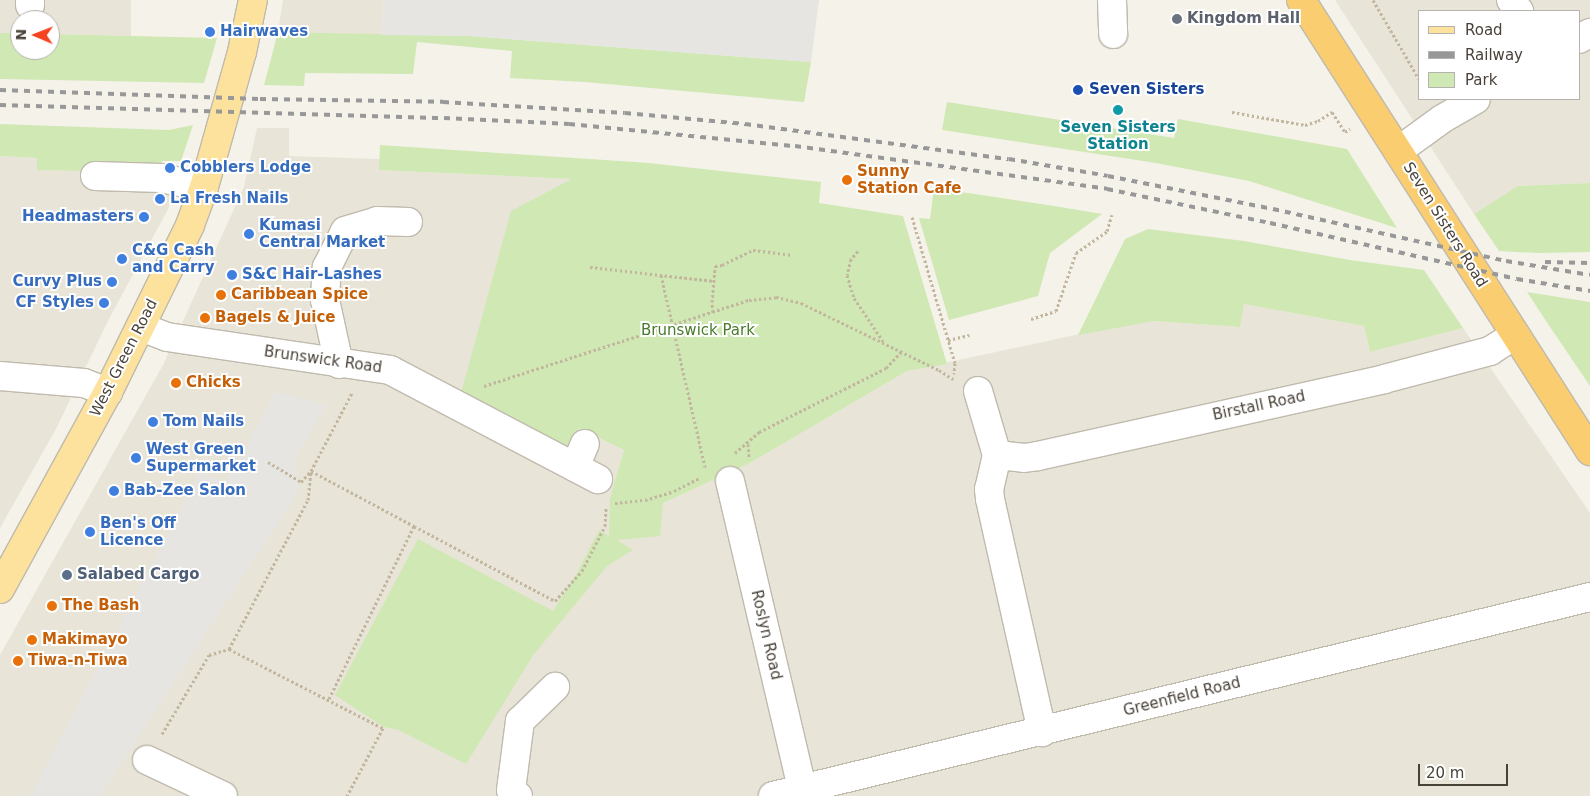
<!DOCTYPE html>
<html>
<head>
<meta charset="utf-8">
<style>
	body { margin:0 }
	#map { position:relative; width:1590px; height:796px; overflow:hidden; background:#f5f2ea; font-family:"DejaVu Sans",sans-serif }
	div>[style] { position:absolute }
	[style*='--x'] { left:calc(var(--x)*1px); top:calc(var(--y)*1px); width:calc(var(--w)*1px); rotate:calc(var(--a)*1deg) }
	.residential>* { inset:0; background:#e8e4d8 }
	.green>* { inset:0; background:#d0e8b4 }
	.parking>* { inset:0; background:#e6e5e1 }
	.path>* { height:3px; margin-top:-1.5px; transform-origin:0; background:repeating-linear-gradient(90deg,#c2b69e 0 2.5px,transparent 0 5px) }
	.roads { filter:drop-shadow(1px 0 #c0baad) drop-shadow(-1px 0 #c0baad) drop-shadow(0 1px #c0baad) drop-shadow(0 -1px #c0baad) }
	.minor>* { height:28px; margin:-14px; padding:0 14px; transform-origin:14px; border-radius:14px; background:#fff }
	.major>* { height:28px; margin:-14px; padding:0 14px; transform-origin:14px; border-radius:14px; background:#fce29c }
	.highway>* { height:28px; margin:-14px; padding:0 14px; transform-origin:14px; border-radius:14px; background:#face70 }
	.rail>* { height:4px; margin-top:-2px; transform-origin:0; background:repeating-linear-gradient(90deg,#989898 0 6px,transparent 0 12px) }
	.dots>* { width:14px; height:14px; translate:-50% -50%; box-sizing:border-box; border:2px solid #fff; border-radius:50% }
	span { translate:-50% -50%; white-space:nowrap; text-align:center; line-height:1.15; -webkit-text-stroke:4px #fff; paint-order:stroke }
	.worship-label { font-size:15px; color:#5b616d; font-weight:700 }
	.left { translate:0 -50%; text-align:left }
	.shop-label { font-size:15px; color:#366cbe; font-weight:700 }
	.right { translate:-100% -50%; text-align:right }
	.transit-label { font-size:15px; color:#164399; font-weight:700 }
	.culture-label { font-size:15px; color:#0d838f; font-weight:700 }
	.food-label { font-size:15px; color:#c56008; font-weight:700 }
	.street-label { font-size:15px; color:#494238 }
	.park-label { font-size:15px; color:#497a2c }
	.service-label { font-size:15px; color:#4e5e75; font-weight:700 }
	.legend { position:absolute; left:1418px; top:10px; width:162px; height:90px; box-sizing:border-box; background:#fff; border:1px solid #b6b3af; margin:0; padding:6px 9px; list-style:none; font-size:15px; color:#494238 }
	.legend li { display:flex; align-items:center; gap:10px; height:25px }
	.legend b { width:25px; border:1px solid #b6b3af }
	.north { position:absolute; left:10px; top:10px; width:50px; height:50px; box-sizing:border-box; background:#fff; border:1px solid #b6b3af; border-radius:50%; rotate:271deg; font-size:14px; font-weight:700; line-height:20px; text-align:center; color:#494238 }
	.north::after { content:''; display:block; margin:auto; width:18px; height:22px; background:#f54321; clip-path:polygon(50% 0,100% 100%,50% 72%,0 100%) }
	.scale { position:absolute; left:1418px; top:764px; width:90px; height:22px; box-sizing:border-box; border:2px solid #494238; border-top:0; padding-left:6px; font-size:15px; line-height:18px; white-space:nowrap; color:#494238; -webkit-text-stroke:4px #fff; paint-order:stroke }
</style>
</head>
<body>
<div id="map">
	<div class="residential">
		<div style="clip-path:polygon(0 0,131px 0,131px 36px,50px 34px,50px 20px,20px 20px,20px 33px,0 33px)"></div>
		<div style="clip-path:polygon(283px 0,384px 0,381px 35px,278px 32px)"></div>
		<div style="clip-path:polygon(evenodd,1335px 0,1590px 0,1590px 183px,1519px 186px,1474px 214px,1335px 0,1419px 11px,1579px 11px,1579px 99px,1419px 99px,1419px 11px)"></div>
		<div style="clip-path:polygon(257px 128px,289px 128px,289px 156px,380px 159px,380px 170px,573px 179px,569px 449px,579px 428px,624px 450px,610px 498px,663px 503px,750px 463px,907px 371px,1117px 326px,1154px 321px,1240px 327px,1244px 304px,1364px 326px,1370px 352px,1463px 328px,1590px 513px,1590px 796px,0 796px,0 655px,163px 365px,244px 187px)"></div>
		<div style="clip-path:polygon(0 156px,37px 158px,38px 170px,177px 174px,176px 190px,167px 211px,109px 319px,56px 429px,0 528px)"></div>
	</div>
	<div class="green">
		<div style="clip-path:polygon(278px 32px,470px 36px,811px 62px,804px 102px,585px 82px,510px 78px,512px 51px,417px 42px,413px 74px,305px 73px,304px 86px,264px 85px)"></div>
		<div style="clip-path:polygon(0 33px,20px 33px,20px 50px,50px 50px,50px 34px,217px 38px,204px 83px,0 79px)"></div>
		<div style="clip-path:polygon(947px 102px,1174px 138px,1178px 119px,1347px 149px,1397px 228px,1249px 181px,1156px 163px,942px 130px)"></div>
		<div style="clip-path:polygon(0 124px,169px 130px,193px 125px,181px 161px,162px 161px,161px 173px,37px 170px,37px 158px,0 156px)"></div>
		<div style="clip-path:polygon(380px 145px,649px 163px,821px 182px,819px 203px,903px 216px,947px 364px,907px 371px,750px 463px,663px 503px,660px 536px,617px 540px,633px 550px,607px 566px,534px 654px,466px 764px,399px 730px,384px 727px,335px 695px,418px 539px,553px 611px,577px 573px,599px 530px,609px 536px,610px 498px,624px 450px,579px 428px,568px 450px,461px 393px,511px 211px,572px 179px,379px 170px)"></div>
		<div style="clip-path:polygon(1590px 183px,1590px 252px,1538px 253px,1499px 251px,1474px 214px,1518px 186px)"></div>
		<div style="clip-path:polygon(934px 188px,1054px 206px,1102px 214px,1050px 253px,1038px 296px,949px 320px,919px 218px,930px 219px)"></div>
		<div style="clip-path:polygon(1148px 229px,1244px 241px,1350px 260px,1424px 270px,1463px 328px,1370px 352px,1364px 326px,1244px 304px,1240px 327px,1154px 321px,1078px 335px,1125px 239px)"></div>
		<div style="clip-path:polygon(1527px 292px,1590px 302px,1590px 386px,1548px 324px)"></div>
	</div>
	<div class="parking">
		<div style="clip-path:polygon(384px 0,819px 0,811px 62px,470px 36px,381px 35px)"></div>
		<div style="clip-path:polygon(275px 392px,326px 405px,294px 461px,299px 490px,100px 796px,30px 796px,200px 473px,227px 481px)"></div>
	</div>
	<div class="path">
		<div style="--x:1373;--y:0;--w:91;--a:59.8"></div>
		<div style="--x:1232;--y:112;--w:74;--a:10.1"></div>
		<div style="--x:1305;--y:125;--w:14;--a:-17"></div>
		<div style="--x:1318;--y:121;--w:17;--a:-33"></div>
		<div style="--x:1332;--y:112;--w:24;--a:57"></div>
		<div style="--x:1345;--y:132;--w:6;--a:-31"></div>
		<div style="--x:912;--y:217;--w:152;--a:73.6"></div>
		<div style="--x:955;--y:363;--w:11;--a:95"></div>
		<div style="--x:858;--y:251;--w:11;--a:131"></div>
		<div style="--x:851;--y:259;--w:16;--a:104"></div>
		<div style="--x:847;--y:275;--w:24;--a:73"></div>
		<div style="--x:854;--y:298;--w:52;--a:56"></div>
		<div style="--x:590;--y:267;--w:125;--a:6.4"></div>
		<div style="--x:661;--y:275;--w:197;--a:77.1"></div>
		<div style="--x:713;--y:312;--w:10;--a:-96"></div>
		<div style="--x:712;--y:302;--w:36;--a:-85"></div>
		<div style="--x:715;--y:266;--w:7;--a:-8"></div>
		<div style="--x:722;--y:265;--w:34;--a:-26"></div>
		<div style="--x:753;--y:250;--w:40;--a:7.1"></div>
		<div style="--x:1031;--y:319;--w:26;--a:-18"></div>
		<div style="--x:1056;--y:311;--w:61;--a:-71"></div>
		<div style="--x:1076;--y:253;--w:38;--a:-35"></div>
		<div style="--x:1107;--y:231;--w:17;--a:-73"></div>
		<div style="--x:948;--y:340;--w:22;--a:-13"></div>
		<div style="--x:484;--y:386;--w:279;--a:-18"></div>
		<div style="--x:749;--y:300;--w:27;--a:-6"></div>
		<div style="--x:776;--y:297;--w:26;--a:13"></div>
		<div style="--x:801;--y:303;--w:153;--a:25.9"></div>
		<div style="--x:939;--y:370;--w:17;--a:33"></div>
		<div style="--x:748;--y:444;--w:15;--a:86"></div>
		<div style="--x:735;--y:453;--w:32;--a:-41"></div>
		<div style="--x:759;--y:432;--w:142;--a:-26.7"></div>
		<div style="--x:886;--y:368;--w:22;--a:-47"></div>
		<div style="--x:268;--y:462;--w:39;--a:31"></div>
		<div style="--x:301;--y:482;--w:15;--a:-48"></div>
		<div style="--x:311;--y:471;--w:117;--a:28.1"></div>
		<div style="--x:414;--y:526;--w:195;--a:116.2"></div>
		<div style="--x:615;--y:503;--w:30;--a:-6"></div>
		<div style="--x:645;--y:500;--w:30;--a:-17"></div>
		<div style="--x:674;--y:491;--w:30;--a:-27"></div>
		<div style="--x:414;--y:526;--w:160;--a:28"></div>
		<div style="--x:555;--y:601;--w:40;--a:-48"></div>
		<div style="--x:582;--y:571;--w:51;--a:-62.9"></div>
		<div style="--x:605;--y:526;--w:19;--a:-87"></div>
		<div style="--x:229;--y:649;--w:173;--a:27.2"></div>
		<div style="--x:383;--y:728;--w:77;--a:117.9"></div>
		<div style="--x:162;--y:734;--w:92;--a:-59.3"></div>
		<div style="--x:209;--y:655;--w:21;--a:-17"></div>
		<div style="--x:229;--y:649;--w:169;--a:-62.1"></div>
		<div style="--x:308;--y:500;--w:29;--a:-84"></div>
		<div style="--x:311;--y:471;--w:88;--a:-62.3"></div>
	</div>
	<div class="roads">
		<div class="minor">
			<div style="--x:1112;--y:0;--w:34;--a:88"></div>
			<div style="--x:1511;--y:0;--w:14;--a:54"></div>
			<div style="--x:30;--y:5;--w:5;--a:-90"></div>
			<div style="--x:1579;--y:39;--w:13;--a:-29"></div>
			<div style="--x:1398;--y:151;--w:54;--a:-36"></div>
			<div style="--x:1442;--y:119;--w:39;--a:-30"></div>
			<div style="--x:95;--y:176;--w:66;--a:1.7"></div>
			<div style="--x:161;--y:178;--w:44;--a:11.8"></div>
			<div style="--x:141;--y:327;--w:28;--a:21"></div>
			<div style="--x:167;--y:337;--w:225;--a:8.4"></div>
			<div style="--x:390;--y:370;--w:235;--a:27.7"></div>
			<div style="--x:339;--y:364;--w:66;--a:-102.3"></div>
			<div style="--x:325;--y:300;--w:33;--a:-87"></div>
			<div style="--x:327;--y:267;--w:40;--a:-63.4"></div>
			<div style="--x:345;--y:231;--w:34;--a:-17"></div>
			<div style="--x:377;--y:221;--w:31;--a:2"></div>
			<div style="--x:0;--y:376;--w:84;--a:4.8"></div>
			<div style="--x:84;--y:383;--w:26;--a:21"></div>
			<div style="--x:978;--y:391;--w:67;--a:73.5"></div>
			<div style="--x:997;--y:455;--w:35;--a:103"></div>
			<div style="--x:989;--y:489;--w:10;--a:84"></div>
			<div style="--x:990;--y:499;--w:239;--a:77.4"></div>
			<div style="--x:997;--y:455;--w:27;--a:6"></div>
			<div style="--x:1024;--y:458;--w:14;--a:-8"></div>
			<div style="--x:1038;--y:456;--w:354;--a:-12.5"></div>
			<div style="--x:1384;--y:379;--w:110;--a:-14.8"></div>
			<div style="--x:1490;--y:351;--w:30;--a:-33"></div>
			<div style="--x:575;--y:467;--w:25;--a:-67"></div>
			<div style="--x:730;--y:481;--w:316;--a:76.8"></div>
			<div style="--x:147;--y:760;--w:84;--a:25.3"></div>
			<div style="--x:518;--y:796;--w:9;--a:-139"></div>
			<div style="--x:511;--y:790;--w:70;--a:-82.6"></div>
			<div style="--x:520;--y:721;--w:49;--a:-44.2"></div>
			<div style="--x:773;--y:796;--w:841;--a:-13.69"></div>
		</div>
		<div class="major">
			<div style="--x:0;--y:589;--w:225;--a:-61.3"></div>
			<div style="--x:108;--y:392;--w:186;--a:-63.8"></div>
			<div style="--x:190;--y:225;--w:40;--a:-69.8"></div>
			<div style="--x:204;--y:187;--w:140;--a:-74.3"></div>
			<div style="--x:242;--y:52;--w:53;--a:-78.1"></div>
		</div>
		<div class="highway">
			<div style="--x:1301;--y:0;--w:536;--a:57.35"></div>
		</div>
	</div>
	<div class="rail">
		<div style="--x:0;--y:90;--w:260;--a:2"></div>
		<div style="--x:260;--y:99;--w:183;--a:0.9"></div>
		<div style="--x:443;--y:102;--w:182;--a:3.5"></div>
		<div style="--x:625;--y:113;--w:121;--a:5.2"></div>
		<div style="--x:745;--y:124;--w:266;--a:7.6"></div>
		<div style="--x:1009;--y:159;--w:100;--a:9.7"></div>
		<div style="--x:1108;--y:176;--w:168;--a:11.3"></div>
		<div style="--x:1273;--y:209;--w:239;--a:12.6"></div>
		<div style="--x:1506;--y:261;--w:85;--a:9.5"></div>
		<div style="--x:0;--y:105;--w:444;--a:1.7"></div>
		<div style="--x:444;--y:118;--w:125;--a:2.7"></div>
		<div style="--x:569;--y:124;--w:227;--a:5.6"></div>
		<div style="--x:795;--y:146;--w:315;--a:7.8"></div>
		<div style="--x:1107;--y:189;--w:167;--a:11.8"></div>
		<div style="--x:1270;--y:223;--w:253;--a:12.8"></div>
		<div style="--x:1517;--y:279;--w:74;--a:9.3"></div>
		<div style="--x:1545;--y:262;--w:45;--a:1.3"></div>
	</div>
	<div class="dots">
		<div style="left:1177px;top:19px;background:#6b7280"></div>
		<div style="left:210px;top:32px;background:#3f7fe0"></div>
		<div style="left:1078px;top:90px;background:#1a4fb4"></div>
		<div style="left:1118px;top:110px;background:#0f9aa8"></div>
		<div style="left:170px;top:168px;background:#3f7fe0"></div>
		<div style="left:847px;top:180px;background:#e8710a"></div>
		<div style="left:160px;top:199px;background:#3f7fe0"></div>
		<div style="left:144px;top:217px;background:#3f7fe0"></div>
		<div style="left:249px;top:234px;background:#3f7fe0"></div>
		<div style="left:122px;top:259px;background:#3f7fe0"></div>
		<div style="left:232px;top:275px;background:#3f7fe0"></div>
		<div style="left:112px;top:282px;background:#3f7fe0"></div>
		<div style="left:221px;top:295px;background:#e8710a"></div>
		<div style="left:104px;top:303px;background:#3f7fe0"></div>
		<div style="left:205px;top:318px;background:#e8710a"></div>
		<div style="left:176px;top:383px;background:#e8710a"></div>
		<div style="left:153px;top:422px;background:#3f7fe0"></div>
		<div style="left:136px;top:458px;background:#3f7fe0"></div>
		<div style="left:114px;top:491px;background:#3f7fe0"></div>
		<div style="left:90px;top:532px;background:#3f7fe0"></div>
		<div style="left:67px;top:575px;background:#5c6f8a"></div>
		<div style="left:52px;top:606px;background:#e8710a"></div>
		<div style="left:32px;top:640px;background:#e8710a"></div>
		<div style="left:18px;top:661px;background:#e8710a"></div>
	</div>
	<div class="worship-label">
		<span class="left" style="left:1187px;top:19px">Kingdom Hall</span>
	</div>
	<div class="shop-label">
		<span class="left" style="left:220px;top:32px">Hairwaves</span>
		<span class="left" style="left:180px;top:168px">Cobblers Lodge</span>
		<span class="left" style="left:170px;top:199px">La Fresh Nails</span>
		<span class="right" style="left:134px;top:217px">Headmasters</span>
		<span class="left" style="left:259px;top:234px">Kumasi<br>Central Market</span>
		<span class="left" style="left:132px;top:259px">C&amp;G Cash<br>and Carry</span>
		<span class="left" style="left:242px;top:275px">S&amp;C Hair-Lashes</span>
		<span class="right" style="left:102px;top:282px">Curvy Plus</span>
		<span class="right" style="left:94px;top:303px">CF Styles</span>
		<span class="left" style="left:163px;top:422px">Tom Nails</span>
		<span class="left" style="left:146px;top:458px">West Green<br>Supermarket</span>
		<span class="left" style="left:124px;top:491px">Bab-Zee Salon</span>
		<span class="left" style="left:100px;top:532px">Ben's Off<br>Licence</span>
	</div>
	<div class="transit-label">
		<span class="left" style="left:1089px;top:90px">Seven Sisters</span>
	</div>
	<div class="culture-label">
		<span style="left:1118px;top:136px">Seven Sisters<br>Station</span>
	</div>
	<div class="food-label">
		<span class="left" style="left:857px;top:180px">Sunny<br>Station Cafe</span>
		<span class="left" style="left:231px;top:295px">Caribbean Spice</span>
		<span class="left" style="left:215px;top:318px">Bagels &amp; Juice</span>
		<span class="left" style="left:186px;top:383px">Chicks</span>
		<span class="left" style="left:62px;top:606px">The Bash</span>
		<span class="left" style="left:42px;top:640px">Makimayo</span>
		<span class="left" style="left:28px;top:661px">Tiwa-n-Tiwa</span>
	</div>
	<div class="street-label">
		<span style="left:1445px;top:225px;rotate:58deg">Seven Sisters Road</span>
		<span style="left:124px;top:358px;rotate:-63deg">West Green Road</span>
		<span style="left:323px;top:360px;rotate:8deg">Brunswick Road</span>
		<span style="left:1259px;top:406px;rotate:-12deg">Birstall Road</span>
		<span style="left:766px;top:635px;rotate:77deg">Roslyn Road</span>
		<span style="left:1182px;top:697px;rotate:-14deg">Greenfield Road</span>
	</div>
	<div class="park-label">
		<span style="left:698px;top:331px">Brunswick Park</span>
	</div>
	<div class="service-label">
		<span class="left" style="left:77px;top:575px">Salabed Cargo</span>
	</div>
	<ul class="legend">
	<li><b style="height:6px;background:#fce29c"></b>Road</li>
	<li><b style="height:6px;background:#989898"></b>Railway</li>
	<li><b style="height:14px;background:#d0e8b4"></b>Park</li>
	</ul>
	<div class="north">N</div>
	<div class="scale">20 m</div>
</div>
</body>
</html>
